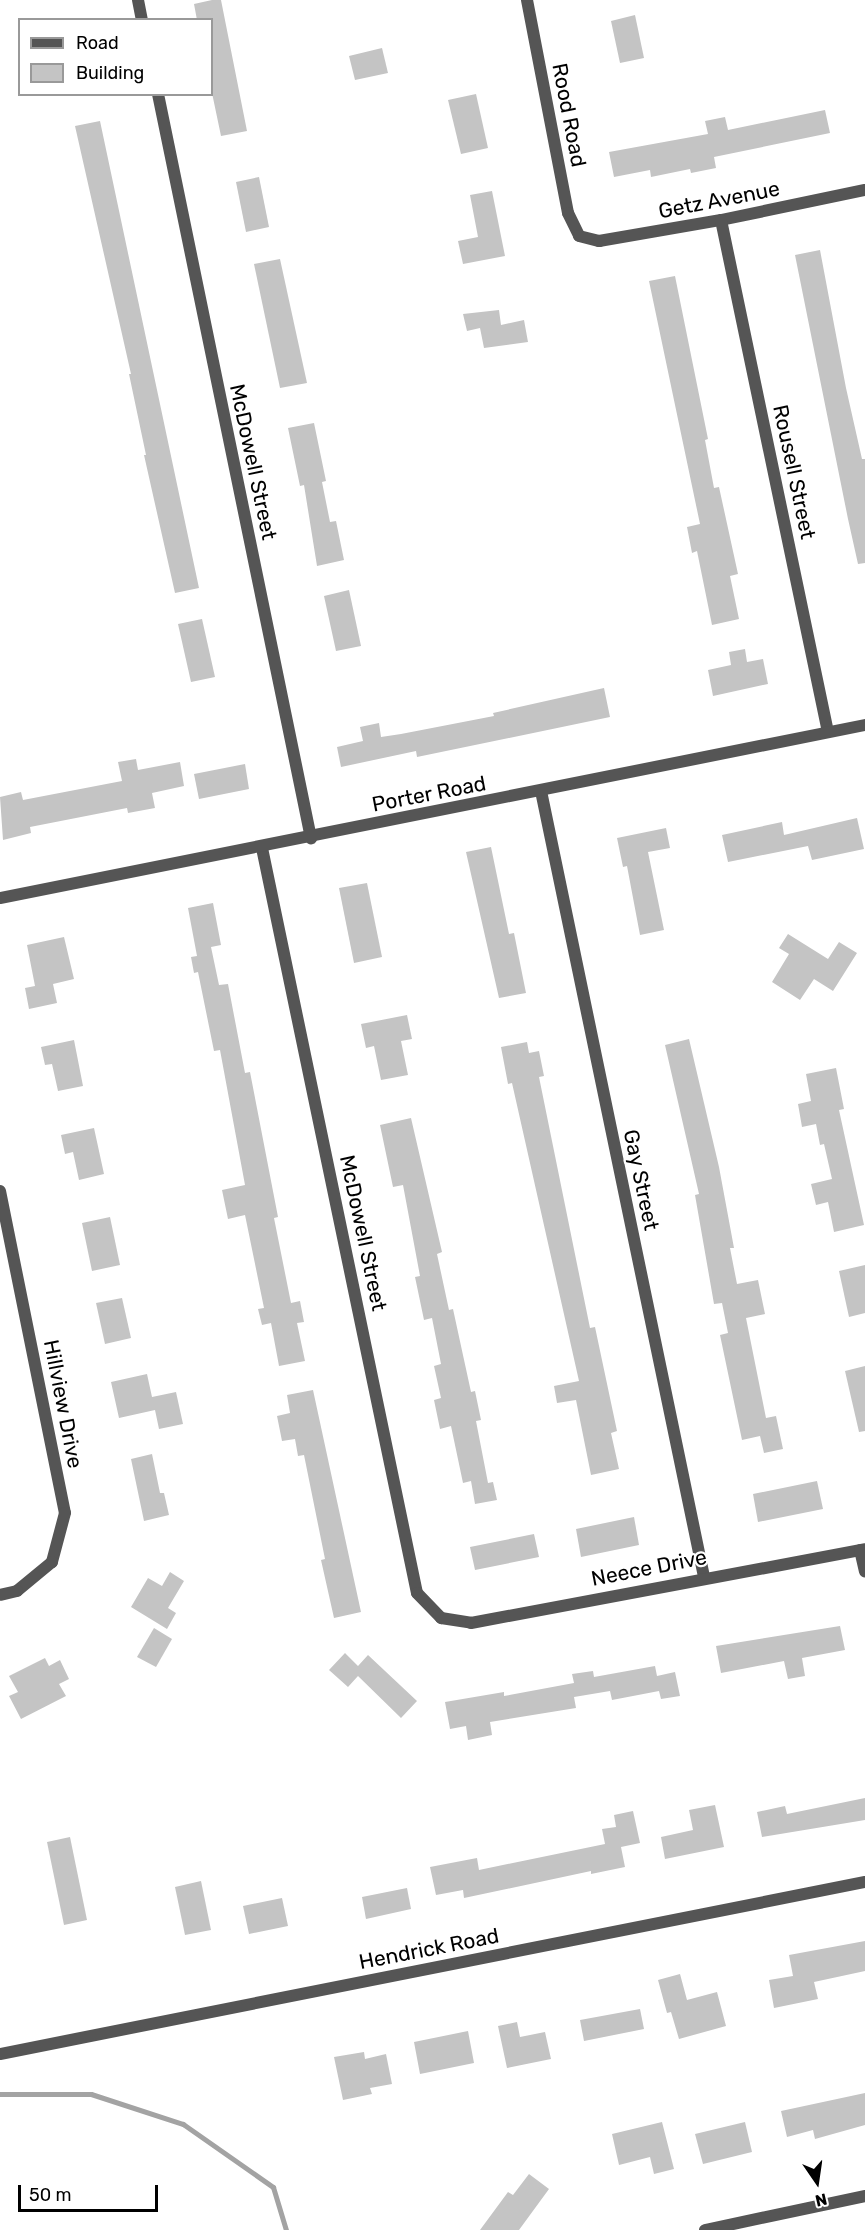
<!DOCTYPE html>
<html>
<head>
<meta charset="utf-8">
<style>
	body { margin:0 }
	#map { position:relative; width:865px; height:2230px; overflow:hidden; background:#fff; font-family:Rubik,sans-serif }
	div>[style] { position:absolute }
	[style*='--x'] { left:calc(var(--x)*1px); top:calc(var(--y)*1px); width:calc(var(--w)*1px); rotate:calc(var(--a)*1deg) }
	.stream>* { height:5px; margin:-2.5px; padding:0 2.5px; transform-origin:2.5px; border-radius:2.5px; background:#a3a3a3 }
	.building>* { inset:0; background:#c4c4c4 }
	.minor>* { height:12px; margin:-6px; padding:0 6px; transform-origin:6px; border-radius:6px; background:#555 }
	.tertiary>* { height:12px; margin:-6px; padding:0 6px; transform-origin:6px; border-radius:6px; background:#555 }
	span { translate:-50% -50%; white-space:nowrap; text-align:center; line-height:1.15; -webkit-text-stroke:4.5px #fff; paint-order:stroke }
	.street-label { font-size:21px; color:#000 }
	.legend { position:absolute; left:18px; top:18px; width:195px; height:78px; box-sizing:border-box; background:#fff; border:2px solid #999; margin:0; padding:8px 10px; list-style:none; font-size:18px; color:#000 }
	.legend li { display:flex; align-items:center; gap:12px; height:30px }
	.legend b { width:30px; border:2px solid #999 }
	.north { position:absolute; left:787px; top:2152px; width:60px; height:60px; -webkit-text-stroke:4px #fff; paint-order:stroke; rotate:167deg; font-size:16px; font-weight:700; line-height:24px; text-align:center; color:#000 }
	.north::after { content:''; display:block; margin:auto; width:21px; height:27px; background:#000; clip-path:polygon(50% 0,100% 100%,50% 72%,0 100%) }
	.scale { position:absolute; left:18px; top:2185px; width:140px; height:27px; box-sizing:border-box; border:3px solid #000; border-top:0; padding-left:8px; font-size:18px; line-height:21px; white-space:nowrap; color:#000; -webkit-text-stroke:4px #fff; paint-order:stroke }
</style>
</head>
<body>
<div id="map">
	<div class="stream">
		<div style="--x:0;--y:2094;--w:91;--a:0"></div>
		<div style="--x:91;--y:2094;--w:97;--a:18.1"></div>
		<div style="--x:183;--y:2124;--w:110;--a:35"></div>
		<div style="--x:273;--y:2187;--w:45;--a:73.2"></div>
	</div>
	<div class="building">
		<div style="clip-path:polygon(212px 0,221px 0,247px 131px,221px 136px,212px 93px,212px 20px,197px 20px,194px 4px)"></div>
		<div style="clip-path:polygon(635px 15px,644px 58px,620px 63px,611px 21px)"></div>
		<div style="clip-path:polygon(382px 48px,388px 73px,355px 80px,349px 56px)"></div>
		<div style="clip-path:polygon(476px 94px,488px 148px,461px 154px,448px 100px)"></div>
		<div style="clip-path:polygon(825px 110px,830px 133px,714px 157px,716px 168px,691px 173px,690px 169px,651px 177px,650px 170px,614px 177px,609px 152px,708px 134px,705px 121px,725px 117px,728px 130px)"></div>
		<div style="clip-path:polygon(100px 121px,199px 588px,175px 593px,144px 455px,146px 455px,129px 374px,131px 374px,75px 126px)"></div>
		<div style="clip-path:polygon(259px 177px,269px 227px,246px 232px,236px 182px)"></div>
		<div style="clip-path:polygon(492px 191px,505px 256px,463px 264px,458px 241px,478px 237px,470px 195px)"></div>
		<div style="clip-path:polygon(820px 250px,846px 388px,862px 459px,865px 459px,865px 563px,858px 564px,848px 519px,795px 255px)"></div>
		<div style="clip-path:polygon(280px 259px,307px 383px,280px 388px,254px 264px)"></div>
		<div style="clip-path:polygon(675px 276px,708px 439px,705px 440px,714px 488px,719px 487px,738px 574px,730px 576px,739px 619px,712px 625px,697px 551px,692px 553px,687px 527px,700px 524px,649px 281px)"></div>
		<div style="clip-path:polygon(499px 310px,501px 325px,524px 320px,528px 342px,484px 348px,480px 328px,467px 331px,463px 314px)"></div>
		<div style="clip-path:polygon(314px 423px,326px 481px,322px 482px,330px 522px,336px 521px,344px 560px,317px 566px,304px 485px,300px 486px,288px 428px)"></div>
		<div style="clip-path:polygon(349px 590px,361px 646px,336px 651px,324px 596px)"></div>
		<div style="clip-path:polygon(202px 619px,215px 677px,191px 682px,178px 624px)"></div>
		<div style="clip-path:polygon(745px 649px,747px 662px,763px 659px,768px 684px,713px 696px,708px 670px,731px 665px,729px 652px)"></div>
		<div style="clip-path:polygon(604px 688px,610px 717px,417px 757px,416px 751px,341px 767px,337px 747px,363px 741px,360px 727px,379px 723px,381px 737px,401px 734px,494px 716px,493px 713px)"></div>
		<div style="clip-path:polygon(136px 759px,138px 770px,180px 762px,184px 786px,152px 793px,155px 808px,128px 813px,127px 808px,30px 827px,31px 833px,3px 840px,0 797px,21px 792px,23px 800px,122px 781px,118px 762px)"></div>
		<div style="clip-path:polygon(245px 764px,249px 789px,199px 799px,194px 774px)"></div>
		<div style="clip-path:polygon(857px 818px,864px 849px,812px 860px,808px 846px,728px 862px,722px 835px,782px 822px,784px 835px)"></div>
		<div style="clip-path:polygon(666px 828px,670px 848px,648px 852px,664px 930px,640px 935px,627px 866px,623px 867px,617px 838px)"></div>
		<div style="clip-path:polygon(491px 847px,509px 934px,514px 933px,526px 993px,499px 998px,466px 852px)"></div>
		<div style="clip-path:polygon(367px 883px,382px 957px,354px 963px,339px 888px)"></div>
		<div style="clip-path:polygon(213px 903px,221px 945px,211px 947px,219px 985px,228px 984px,245px 1073px,250px 1072px,278px 1217px,274px 1218px,291px 1303px,300px 1301px,304px 1322px,297px 1323px,305px 1361px,279px 1366px,271px 1323px,262px 1325px,258px 1309px,264px 1308px,245px 1215px,228px 1219px,222px 1190px,245px 1185px,220px 1050px,214px 1051px,198px 972px,194px 973px,191px 957px,197px 956px,188px 908px)"></div>
		<div style="clip-path:polygon(788px 934px,828px 959px,839px 942px,857px 953px,833px 991px,814px 979px,800px 1000px,772px 982px,789px 954px,779px 948px)"></div>
		<div style="clip-path:polygon(64px 937px,74px 979px,53px 984px,57px 1003px,29px 1009px,25px 988px,35px 986px,27px 945px)"></div>
		<div style="clip-path:polygon(407px 1015px,412px 1039px,401px 1041px,408px 1075px,381px 1080px,374px 1046px,366px 1048px,361px 1024px)"></div>
		<div style="clip-path:polygon(689px 1039px,719px 1167px,734px 1248px,730px 1248px,737px 1284px,758px 1280px,765px 1314px,746px 1318px,766px 1418px,776px 1416px,783px 1449px,764px 1453px,760px 1436px,742px 1440px,720px 1335px,728px 1333px,722px 1303px,714px 1304px,695px 1195px,699px 1194px,665px 1045px)"></div>
		<div style="clip-path:polygon(74px 1040px,83px 1086px,58px 1091px,52px 1064px,45px 1065px,41px 1047px)"></div>
		<div style="clip-path:polygon(527px 1042px,529px 1053px,539px 1051px,544px 1076px,539px 1077px,590px 1328px,595px 1327px,617px 1431px,611px 1433px,619px 1469px,591px 1475px,576px 1400px,557px 1403px,554px 1386px,579px 1381px,512px 1083px,508px 1084px,501px 1047px)"></div>
		<div style="clip-path:polygon(836px 1068px,844px 1109px,839px 1110px,864px 1225px,834px 1232px,828px 1202px,816px 1205px,811px 1184px,832px 1179px,824px 1144px,820px 1145px,816px 1124px,802px 1127px,798px 1104px,811px 1101px,806px 1074px)"></div>
		<div style="clip-path:polygon(411px 1118px,442px 1252px,437px 1254px,449px 1310px,453px 1309px,471px 1392px,475px 1391px,481px 1420px,476px 1421px,488px 1483px,493px 1482px,497px 1500px,475px 1504px,471px 1481px,463px 1483px,451px 1426px,440px 1429px,434px 1400px,441px 1398px,434px 1366px,441px 1364px,432px 1318px,424px 1320px,415px 1277px,420px 1276px,403px 1185px,393px 1187px,380px 1125px)"></div>
		<div style="clip-path:polygon(94px 1128px,104px 1174px,79px 1180px,73px 1152px,65px 1154px,61px 1135px)"></div>
		<div style="clip-path:polygon(110px 1217px,120px 1265px,92px 1271px,82px 1223px)"></div>
		<div style="clip-path:polygon(865px 1265px,865px 1313px,849px 1317px,839px 1271px)"></div>
		<div style="clip-path:polygon(122px 1298px,131px 1338px,105px 1344px,96px 1303px)"></div>
		<div style="clip-path:polygon(865px 1366px,865px 1431px,859px 1432px,845px 1371px)"></div>
		<div style="clip-path:polygon(147px 1374px,152px 1397px,176px 1392px,183px 1424px,159px 1429px,155px 1410px,119px 1418px,111px 1382px)"></div>
		<div style="clip-path:polygon(313px 1390px,361px 1612px,334px 1618px,321px 1560px,325px 1559px,304px 1455px,298px 1456px,295px 1439px,282px 1441px,277px 1416px,290px 1413px,287px 1395px)"></div>
		<div style="clip-path:polygon(152px 1454px,160px 1493px,164px 1493px,169px 1515px,144px 1521px,131px 1459px)"></div>
		<div style="clip-path:polygon(817px 1481px,823px 1509px,758px 1522px,753px 1494px)"></div>
		<div style="clip-path:polygon(634px 1517px,639px 1545px,581px 1557px,576px 1529px)"></div>
		<div style="clip-path:polygon(534px 1534px,539px 1557px,475px 1570px,470px 1547px)"></div>
		<div style="clip-path:polygon(170px 1572px,184px 1581px,168px 1608px,176px 1613px,167px 1629px,131px 1607px,148px 1578px,162px 1586px)"></div>
		<div style="clip-path:polygon(840px 1626px,845px 1650px,802px 1658px,805px 1676px,788px 1679px,784px 1661px,721px 1673px,716px 1646px)"></div>
		<div style="clip-path:polygon(154px 1628px,172px 1639px,156px 1667px,137px 1657px)"></div>
		<div style="clip-path:polygon(345px 1653px,358px 1666px,368px 1655px,417px 1701px,401px 1718px,358px 1676px,348px 1687px,329px 1670px)"></div>
		<div style="clip-path:polygon(45px 1658px,49px 1666px,60px 1660px,69px 1679px,59px 1684px,66px 1696px,21px 1719px,9px 1696px,18px 1692px,9px 1676px)"></div>
		<div style="clip-path:polygon(655px 1666px,657px 1676px,675px 1672px,680px 1696px,661px 1699px,659px 1691px,612px 1700px,610px 1691px,574px 1697px,576px 1708px,490px 1722px,492px 1735px,468px 1740px,466px 1726px,450px 1729px,445px 1702px,504px 1692px,504px 1696px,574px 1683px,572px 1674px,593px 1671px,594px 1677px)"></div>
		<div style="clip-path:polygon(865px 1798px,865px 1820px,762px 1837px,757px 1812px,785px 1806px,787px 1814px)"></div>
		<div style="clip-path:polygon(715px 1805px,724px 1847px,665px 1859px,661px 1837px,693px 1830px,689px 1810px)"></div>
		<div style="clip-path:polygon(633px 1811px,640px 1843px,621px 1847px,625px 1867px,591px 1874px,591px 1871px,464px 1898px,463px 1890px,436px 1895px,430px 1867px,477px 1858px,479px 1870px,605px 1844px,602px 1829px,616px 1827px,614px 1815px)"></div>
		<div style="clip-path:polygon(70px 1837px,87px 1920px,64px 1925px,47px 1842px)"></div>
		<div style="clip-path:polygon(201px 1881px,211px 1930px,185px 1935px,175px 1887px)"></div>
		<div style="clip-path:polygon(407px 1888px,411px 1909px,366px 1919px,362px 1897px)"></div>
		<div style="clip-path:polygon(282px 1898px,288px 1926px,249px 1934px,243px 1906px)"></div>
		<div style="clip-path:polygon(865px 1941px,865px 1971px,814px 1982px,818px 1999px,774px 2008px,769px 1980px,793px 1976px,789px 1955px)"></div>
		<div style="clip-path:polygon(680px 1974px,687px 2000px,717px 1992px,726px 2026px,679px 2039px,671px 2012px,667px 2013px,658px 1980px)"></div>
		<div style="clip-path:polygon(640px 2009px,644px 2029px,584px 2041px,580px 2020px)"></div>
		<div style="clip-path:polygon(517px 2022px,520px 2037px,545px 2032px,551px 2059px,507px 2068px,498px 2026px)"></div>
		<div style="clip-path:polygon(468px 2031px,474px 2063px,420px 2074px,414px 2042px)"></div>
		<div style="clip-path:polygon(364px 2052px,365px 2059px,386px 2054px,392px 2084px,370px 2088px,372px 2094px,343px 2100px,334px 2057px)"></div>
		<div style="clip-path:polygon(865px 2093px,865px 2125px,815px 2139px,813px 2130px,787px 2137px,781px 2111px)"></div>
		<div style="clip-path:polygon(662px 2122px,674px 2169px,654px 2174px,650px 2157px,619px 2165px,612px 2134px)"></div>
		<div style="clip-path:polygon(745px 2122px,752px 2152px,703px 2164px,695px 2134px)"></div>
		<div style="clip-path:polygon(529px 2174px,549px 2189px,519px 2230px,480px 2230px,508px 2192px,513px 2195px)"></div>
	</div>
	<div class="minor">
		<div style="--x:138;--y:0;--w:20;--a:79"></div>
		<div style="--x:527;--y:0;--w:217;--a:79.1"></div>
		<div style="--x:568;--y:213;--w:25;--a:64"></div>
		<div style="--x:579;--y:236;--w:21;--a:14"></div>
		<div style="--x:599;--y:241;--w:124;--a:-9.8"></div>
		<div style="--x:721;--y:220;--w:147;--a:-11.8"></div>
		<div style="--x:158;--y:94;--w:760;--a:78.38"></div>
		<div style="--x:721;--y:220;--w:523;--a:78.2"></div>
		<div style="--x:541;--y:791;--w:803;--a:78.28"></div>
		<div style="--x:262;--y:848;--w:761;--a:78.25"></div>
		<div style="--x:417;--y:1593;--w:35;--a:46"></div>
		<div style="--x:441;--y:1618;--w:30;--a:9"></div>
		<div style="--x:471;--y:1623;--w:401;--a:-10.6"></div>
		<div style="--x:0;--y:1191;--w:328;--a:78.6"></div>
		<div style="--x:65;--y:1513;--w:51;--a:104.9"></div>
		<div style="--x:52;--y:1562;--w:45;--a:140.4"></div>
		<div style="--x:17;--y:1591;--w:17;--a:167"></div>
		<div style="--x:860;--y:1550;--w:22;--a:77"></div>
		<div style="--x:0;--y:2054;--w:882;--a:-11.25"></div>
		<div style="--x:705;--y:2230;--w:164;--a:-12"></div>
	</div>
	<div class="tertiary">
		<div style="--x:0;--y:898;--w:882;--a:-11.31"></div>
	</div>
	<div class="street-label">
		<span style="left:569px;top:115px;rotate:79deg">Rood Road</span>
		<span style="left:719px;top:200px;rotate:-11deg">Getz Avenue</span>
		<span style="left:253px;top:462px;rotate:78deg">McDowell Street</span>
		<span style="left:794px;top:472px;rotate:78deg">Rousell Street</span>
		<span style="left:429px;top:794px;rotate:-11deg">Porter Road</span>
		<span style="left:641px;top:1180px;rotate:78deg">Gay Street</span>
		<span style="left:363px;top:1233px;rotate:78deg">McDowell Street</span>
		<span style="left:63px;top:1404px;rotate:79deg">Hillview Drive</span>
		<span style="left:649px;top:1568px;rotate:-11deg">Neece Drive</span>
		<span style="left:429px;top:1949px;rotate:-11deg">Hendrick Road</span>
	</div>
	<ul class="legend">
	<li><b style="height:8px;background:#555"></b>Road</li>
	<li><b style="height:16px;background:#c4c4c4"></b>Building</li>
	</ul>
	<div class="north">N</div>
	<div class="scale">50 m</div>
</div>
</body>
</html>
